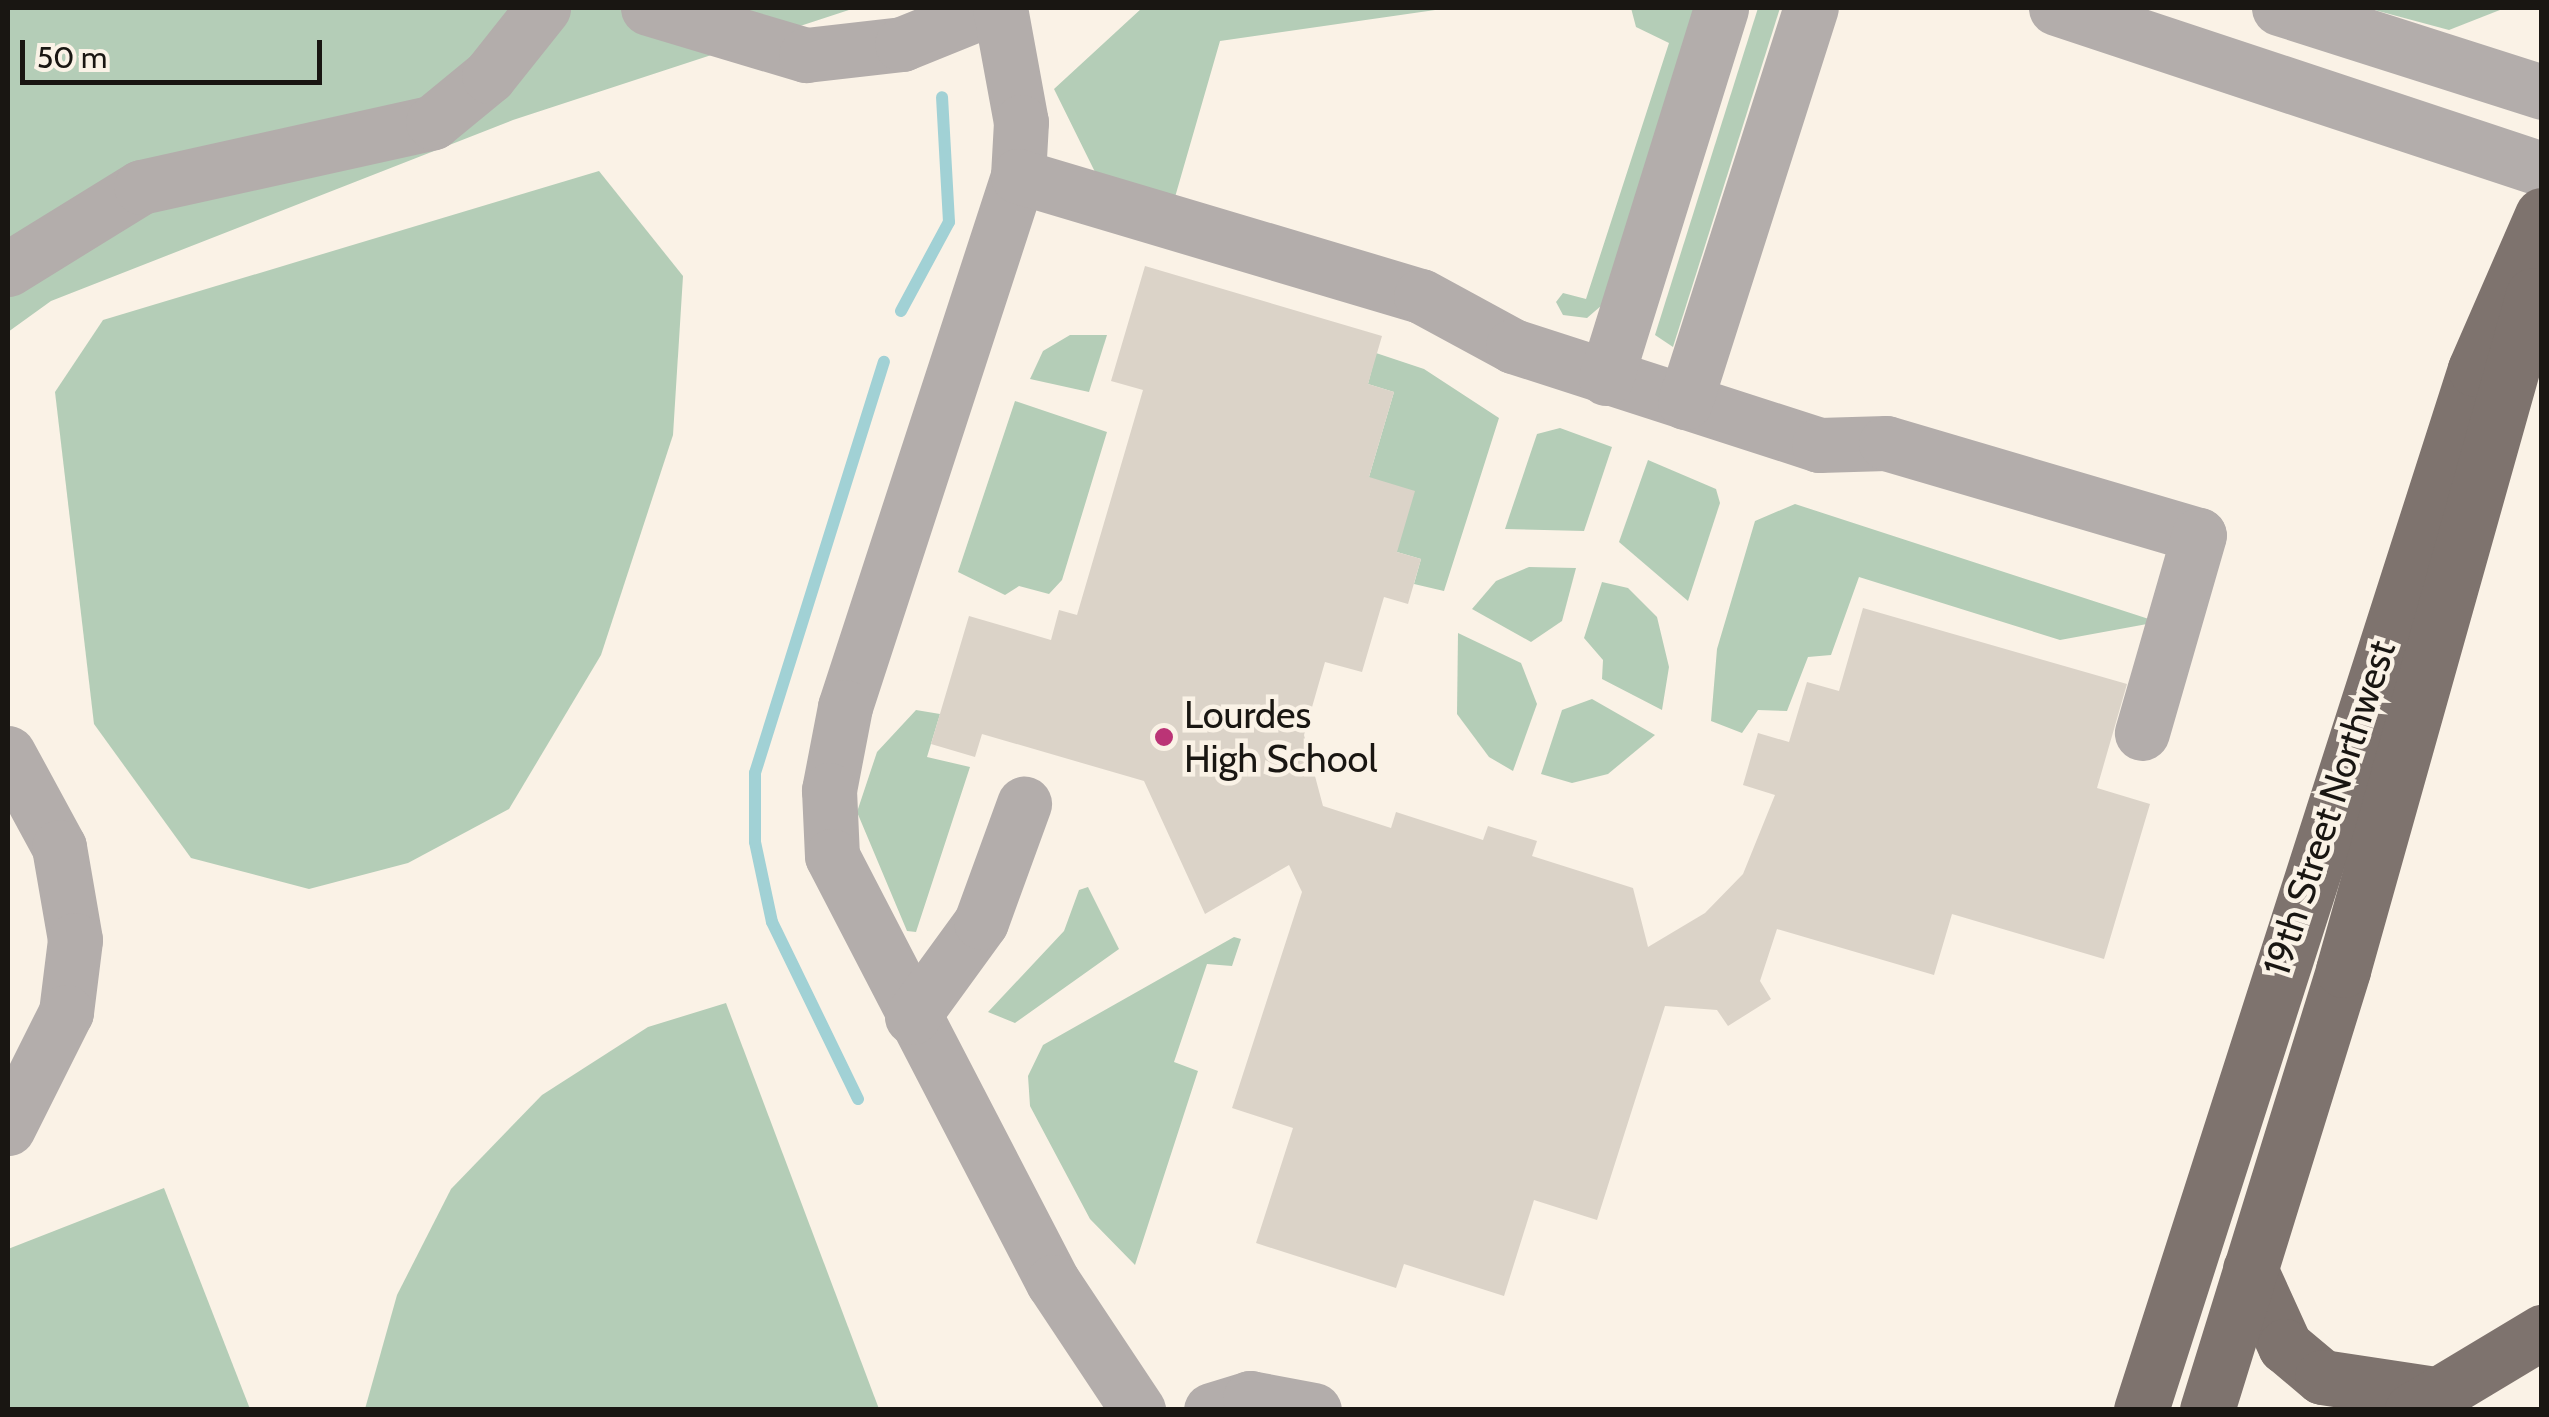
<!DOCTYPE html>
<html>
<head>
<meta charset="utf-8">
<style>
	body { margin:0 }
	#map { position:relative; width:2549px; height:1417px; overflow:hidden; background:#faf2e6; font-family:Cabin,sans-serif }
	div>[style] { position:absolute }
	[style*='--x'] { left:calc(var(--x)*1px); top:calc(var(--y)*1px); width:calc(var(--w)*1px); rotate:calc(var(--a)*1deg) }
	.green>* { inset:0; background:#b4cdb7 }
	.stream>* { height:12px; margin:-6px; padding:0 6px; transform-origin:6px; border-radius:6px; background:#a1d1d5 }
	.building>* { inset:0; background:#dbd3c8 }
	.minor>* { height:55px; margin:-27.5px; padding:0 27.5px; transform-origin:27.5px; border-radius:27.5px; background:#b3adab }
	.major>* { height:55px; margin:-27.5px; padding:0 27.5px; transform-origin:27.5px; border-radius:27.5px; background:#7e736e }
	.dots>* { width:28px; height:28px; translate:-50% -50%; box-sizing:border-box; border:5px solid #faf2e6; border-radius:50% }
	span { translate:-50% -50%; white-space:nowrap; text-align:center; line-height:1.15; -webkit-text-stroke:9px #faf2e6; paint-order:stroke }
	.poi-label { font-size:38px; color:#191612 }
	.left { translate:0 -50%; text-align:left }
	.street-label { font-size:38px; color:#191612 }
	.frame { position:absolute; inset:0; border:10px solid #191612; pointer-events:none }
	.scale { position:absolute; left:20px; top:40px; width:302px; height:45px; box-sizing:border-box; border:5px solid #191612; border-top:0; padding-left:12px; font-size:30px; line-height:35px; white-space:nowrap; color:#191612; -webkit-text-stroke:8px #faf2e6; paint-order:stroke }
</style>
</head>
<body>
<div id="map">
	<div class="green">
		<div style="clip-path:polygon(8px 8px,855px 8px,513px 120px,51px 301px,8px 332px)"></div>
		<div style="clip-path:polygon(1142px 8px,1449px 8px,1220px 41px,1173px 204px,1095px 172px,1054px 89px)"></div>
		<div style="clip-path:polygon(1631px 8px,1698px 8px,1609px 299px,1587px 318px,1563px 315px,1556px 302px,1563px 293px,1586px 299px,1669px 43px,1636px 27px)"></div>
		<div style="clip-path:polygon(1758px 8px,1780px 8px,1673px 347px,1655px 335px)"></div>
		<div style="clip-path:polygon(2367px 8px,2505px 8px,2449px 30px)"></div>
		<div style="clip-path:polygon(599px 171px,683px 276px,673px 435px,601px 655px,509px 809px,408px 863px,309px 889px,191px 858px,94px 724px,55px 392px,103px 320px)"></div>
		<div style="clip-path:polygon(1070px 335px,1107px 335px,1089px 392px,1030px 379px,1043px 351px)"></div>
		<div style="clip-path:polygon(1376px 353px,1424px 369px,1499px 418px,1444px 591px,1414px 584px,1421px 559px,1397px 552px,1369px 477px,1394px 392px,1368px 384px)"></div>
		<div style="clip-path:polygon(1015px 401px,1107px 432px,1062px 580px,1049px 594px,1019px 586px,1005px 595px,958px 572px)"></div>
		<div style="clip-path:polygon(1560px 428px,1612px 447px,1584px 531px,1505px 529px,1537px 434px)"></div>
		<div style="clip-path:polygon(1648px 460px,1716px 489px,1720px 503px,1688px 601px,1619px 542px)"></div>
		<div style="clip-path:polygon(1795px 504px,2158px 622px,2060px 640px,1859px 577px,1831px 655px,1808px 657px,1787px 711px,1758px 710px,1742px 733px,1711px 721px,1717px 649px,1755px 521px)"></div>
		<div style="clip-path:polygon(1529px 567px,1576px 568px,1562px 621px,1531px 642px,1472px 609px,1496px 581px)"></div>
		<div style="clip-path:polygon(1602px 582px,1628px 588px,1657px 617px,1669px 667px,1662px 710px,1602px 679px,1603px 660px,1584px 638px)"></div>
		<div style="clip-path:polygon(1458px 633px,1521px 663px,1537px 704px,1513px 771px,1489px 757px,1457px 714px)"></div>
		<div style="clip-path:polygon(1592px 699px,1655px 735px,1608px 774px,1572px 783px,1541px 774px,1562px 710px)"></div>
		<div style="clip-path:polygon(916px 710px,940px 714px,927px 757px,970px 767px,916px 932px,907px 931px,857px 812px,877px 752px)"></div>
		<div style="clip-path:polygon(1088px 887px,1119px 949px,1015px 1023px,988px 1012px,1064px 931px,1079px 890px)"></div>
		<div style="clip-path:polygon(1234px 937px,1241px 939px,1232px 966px,1207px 964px,1174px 1062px,1198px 1071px,1135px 1265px,1090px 1219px,1030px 1106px,1028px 1076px,1043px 1045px)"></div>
		<div style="clip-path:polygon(726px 1003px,879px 1409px,365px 1409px,397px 1295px,451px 1189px,542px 1095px,648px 1027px)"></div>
		<div style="clip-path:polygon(164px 1188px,250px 1409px,8px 1409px,8px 1249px)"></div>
	</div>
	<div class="stream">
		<div style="--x:901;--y:311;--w:101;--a:-61.7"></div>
		<div style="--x:949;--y:222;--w:125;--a:-93.2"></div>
		<div style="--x:858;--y:1099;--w:197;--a:-115.9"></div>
		<div style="--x:772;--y:922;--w:82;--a:-102"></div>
		<div style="--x:755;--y:842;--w:69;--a:-90"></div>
		<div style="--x:755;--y:773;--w:431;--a:-72.6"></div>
	</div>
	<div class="building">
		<div style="clip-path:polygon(1145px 266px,1382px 336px,1368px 384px,1394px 392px,1369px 477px,1415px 491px,1397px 552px,1421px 559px,1408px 604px,1384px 597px,1362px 672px,1325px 662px,1304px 735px,1323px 806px,1391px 828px,1396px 812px,1483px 840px,1488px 826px,1537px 841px,1532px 856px,1633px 888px,1648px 947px,1705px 913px,1743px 874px,1775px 795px,1743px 785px,1758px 733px,1789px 742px,1807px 682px,1839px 691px,1863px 608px,2127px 684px,2097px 788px,2150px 804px,2104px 959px,1952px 914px,1934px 975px,1777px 929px,1760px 981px,1771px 999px,1728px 1026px,1717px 1010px,1665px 1006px,1597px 1220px,1534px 1200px,1504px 1296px,1404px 1264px,1396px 1288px,1256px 1243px,1293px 1128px,1232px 1108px,1302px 892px,1289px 865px,1205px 914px,1144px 781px,982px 734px,975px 757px,931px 744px,969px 616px,1051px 640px,1059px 610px,1077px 615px,1143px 390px,1111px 381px)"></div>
	</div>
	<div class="minor">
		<div style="--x:648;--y:8;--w:165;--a:16.6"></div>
		<div style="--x:806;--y:55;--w:97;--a:-6.5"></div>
		<div style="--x:902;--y:44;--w:96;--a:-22"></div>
		<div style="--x:1000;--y:8;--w:116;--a:79.6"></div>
		<div style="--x:1021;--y:122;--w:54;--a:93.2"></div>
		<div style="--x:1018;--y:176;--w:558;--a:108.05"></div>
		<div style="--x:845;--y:707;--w:85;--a:100.9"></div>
		<div style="--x:829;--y:790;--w:66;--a:87.4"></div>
		<div style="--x:832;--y:856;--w:480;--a:62.6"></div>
		<div style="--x:1053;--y:1282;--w:154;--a:56.4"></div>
		<div style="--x:2056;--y:8;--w:512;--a:18.33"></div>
		<div style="--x:2279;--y:8;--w:276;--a:17.7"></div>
		<div style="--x:1018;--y:176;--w:420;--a:16.6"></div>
		<div style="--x:1421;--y:296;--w:105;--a:28.5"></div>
		<div style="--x:1513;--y:346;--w:322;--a:17.9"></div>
		<div style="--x:1819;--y:445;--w:67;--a:-1.7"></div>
		<div style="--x:1886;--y:443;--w:326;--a:16.4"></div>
		<div style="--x:2199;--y:535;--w:206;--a:106.1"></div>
		<div style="--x:8;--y:269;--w:156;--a:-31.7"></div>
		<div style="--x:141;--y:187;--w:299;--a:-12.5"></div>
		<div style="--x:433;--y:122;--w:72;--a:-39.4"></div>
		<div style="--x:489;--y:76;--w:87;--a:-51.5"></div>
		<div style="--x:1606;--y:378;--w:387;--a:-72.7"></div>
		<div style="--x:1685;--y:402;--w:414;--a:-72.3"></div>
		<div style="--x:8;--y:753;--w:107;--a:61.5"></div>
		<div style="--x:59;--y:847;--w:94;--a:80.2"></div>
		<div style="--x:75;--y:940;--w:73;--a:97.1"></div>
		<div style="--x:66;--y:1012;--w:130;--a:116.6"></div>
		<div style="--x:912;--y:1017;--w:117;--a:-54"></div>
		<div style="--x:981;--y:922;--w:126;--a:-70"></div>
		<div style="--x:1211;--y:1410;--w:41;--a:-17.1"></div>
		<div style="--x:1250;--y:1398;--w:65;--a:10.6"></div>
	</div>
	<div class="major">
		<div style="--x:2250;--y:1269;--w:85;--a:65.6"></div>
		<div style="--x:2285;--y:1346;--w:48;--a:40"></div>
		<div style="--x:2322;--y:1377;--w:114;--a:8.6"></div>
		<div style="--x:2141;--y:1410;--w:1093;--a:-72.21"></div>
		<div style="--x:2475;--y:369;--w:168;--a:-66.5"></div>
		<div style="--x:2207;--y:1410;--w:461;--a:-72.8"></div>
		<div style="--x:2343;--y:970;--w:701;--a:-74.28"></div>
		<div style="--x:2412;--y:1410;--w:152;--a:-31"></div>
	</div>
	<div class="dots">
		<div style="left:1164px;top:737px;background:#bb3476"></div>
	</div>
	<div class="poi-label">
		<span class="left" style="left:1184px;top:737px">Lourdes<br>High School</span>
	</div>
	<div class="street-label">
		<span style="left:2329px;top:808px;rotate:-72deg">19th Street Northwest</span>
	</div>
	<div class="frame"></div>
	<div class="scale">50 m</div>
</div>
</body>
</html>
